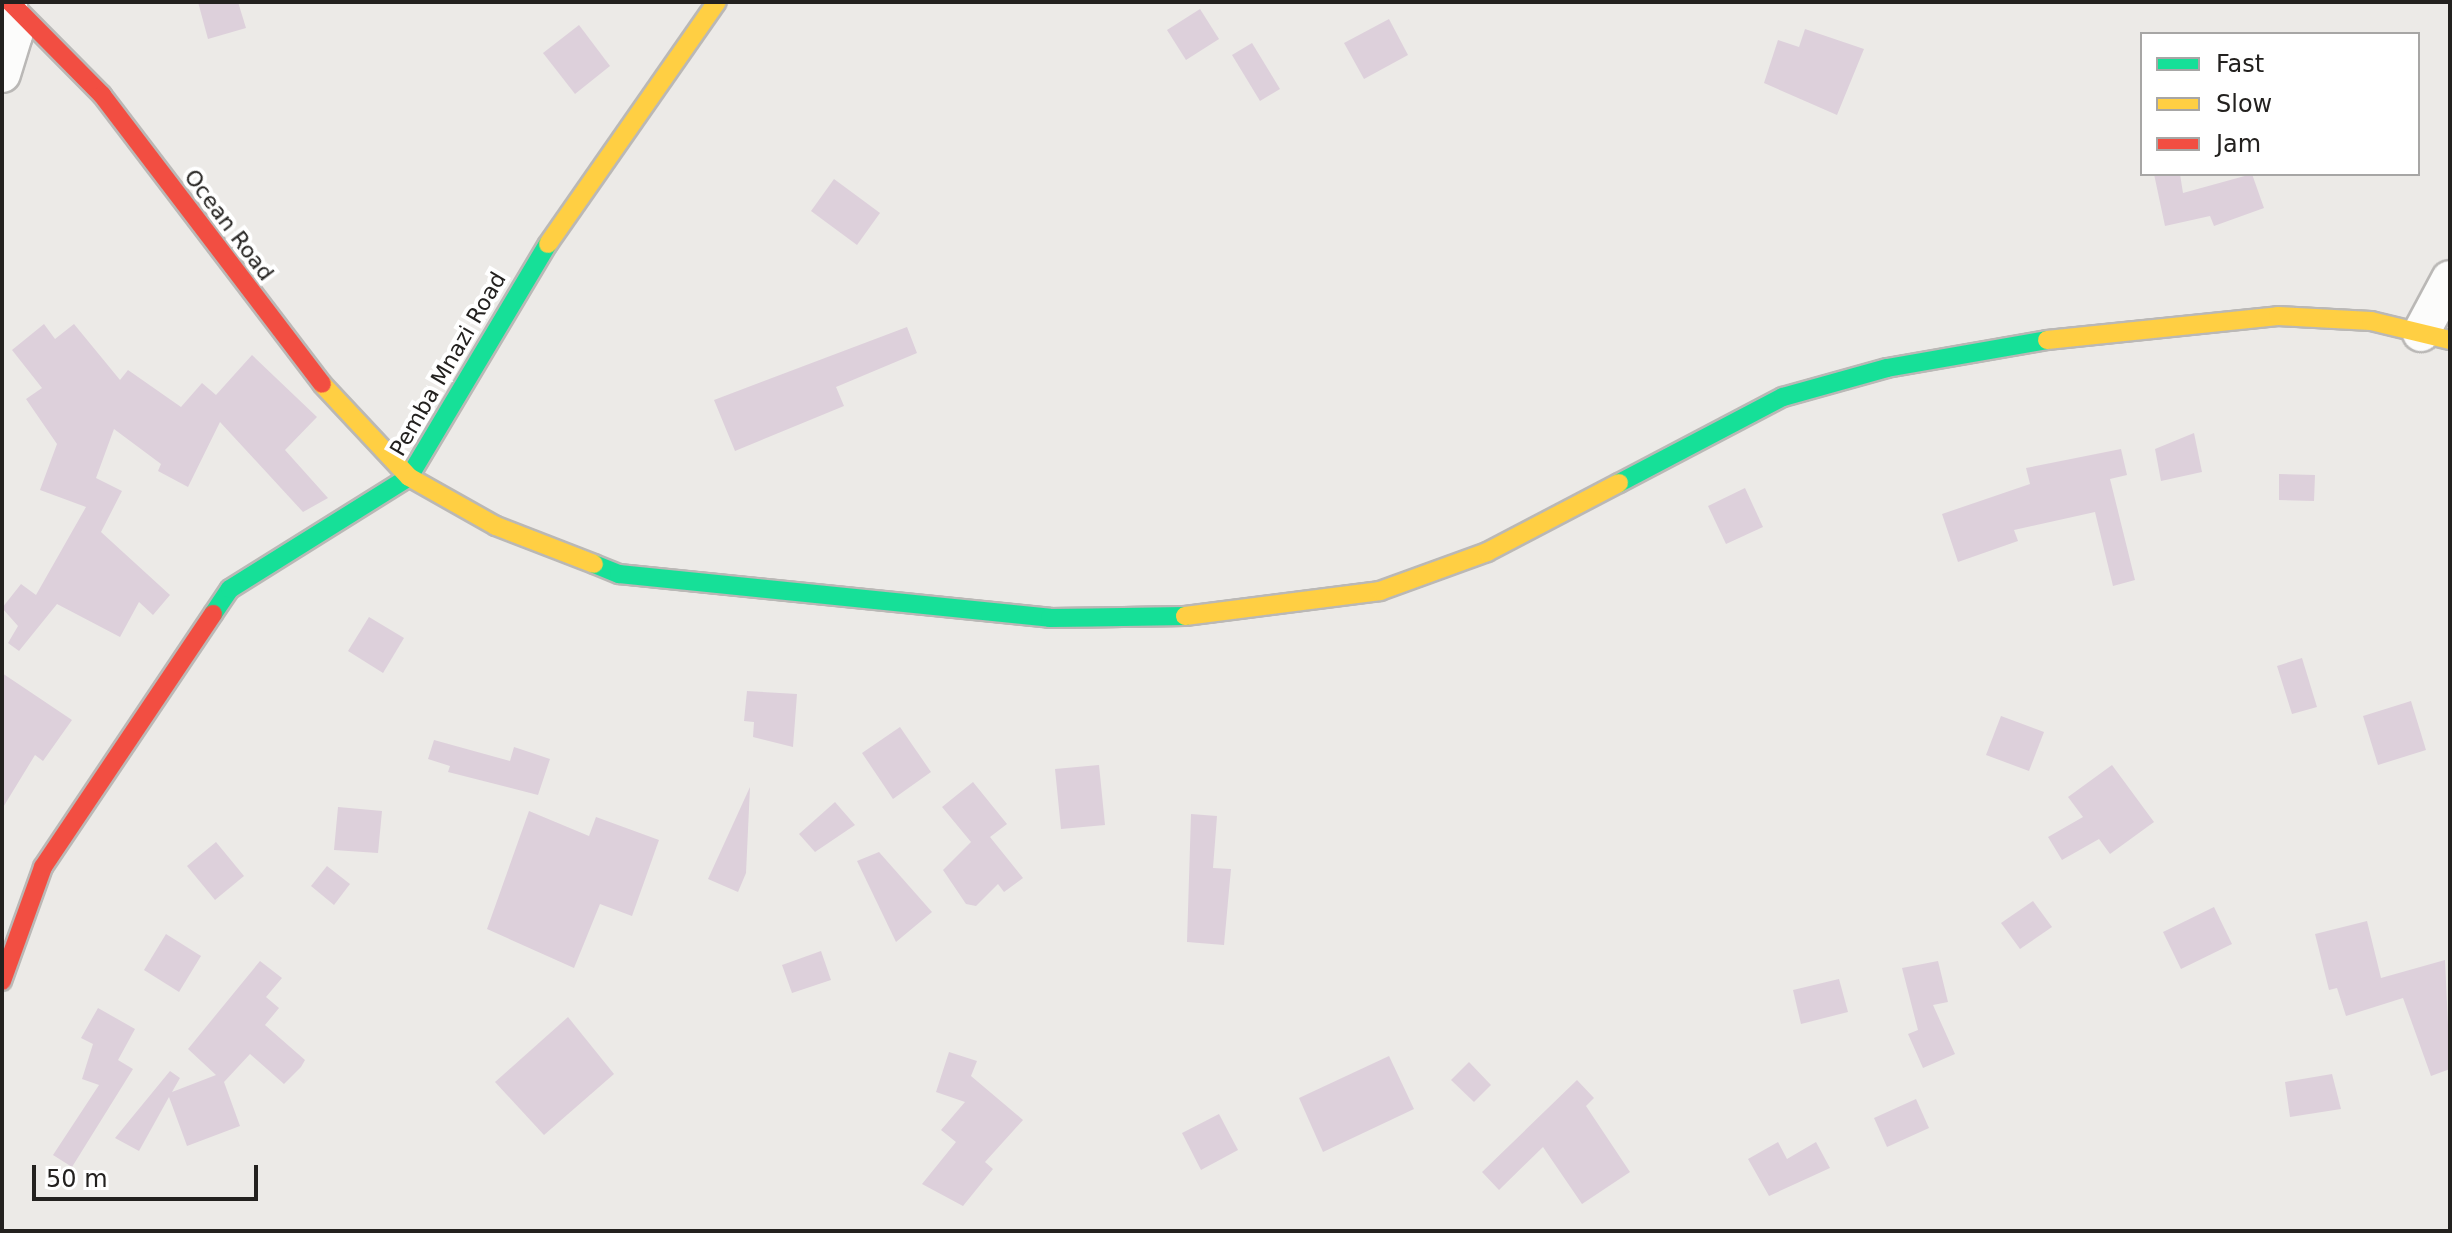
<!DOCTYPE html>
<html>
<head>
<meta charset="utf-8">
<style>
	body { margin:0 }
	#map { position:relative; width:2452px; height:1233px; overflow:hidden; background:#eceae7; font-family:"DejaVu Sans",sans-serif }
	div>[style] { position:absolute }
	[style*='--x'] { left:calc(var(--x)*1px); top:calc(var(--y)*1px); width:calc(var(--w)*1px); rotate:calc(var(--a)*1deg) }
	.building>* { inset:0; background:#ddd0db }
	.roads { filter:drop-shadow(2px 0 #bab8b6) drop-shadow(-2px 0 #bab8b6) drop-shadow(0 2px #bab8b6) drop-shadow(0 -2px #bab8b6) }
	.street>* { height:36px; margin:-18px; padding:0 18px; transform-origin:18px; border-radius:18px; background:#fcfcfb }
	.fast>* { height:18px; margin:-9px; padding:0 9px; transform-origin:9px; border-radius:9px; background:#16e098 }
	.slow>* { height:18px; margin:-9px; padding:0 9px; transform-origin:9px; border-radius:9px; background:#ffcf43 }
	.jam>* { height:18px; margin:-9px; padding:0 9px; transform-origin:9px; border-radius:9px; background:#f24e42 }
	span { translate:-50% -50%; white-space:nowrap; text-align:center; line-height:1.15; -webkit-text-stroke:8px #fff; paint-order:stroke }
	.street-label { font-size:22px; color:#23211f }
	.frame { position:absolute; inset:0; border:4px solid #23211f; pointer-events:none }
	.legend { position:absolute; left:2140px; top:32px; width:280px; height:144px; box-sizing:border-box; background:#fff; border:2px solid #a7a6a5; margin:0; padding:10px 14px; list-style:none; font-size:24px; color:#23211f }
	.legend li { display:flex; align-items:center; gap:16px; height:40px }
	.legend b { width:40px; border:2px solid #a7a6a5 }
	.scale { position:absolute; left:32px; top:1165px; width:226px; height:36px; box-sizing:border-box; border:4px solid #23211f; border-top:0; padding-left:10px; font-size:24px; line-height:28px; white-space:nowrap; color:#23211f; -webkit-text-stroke:6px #fff; paint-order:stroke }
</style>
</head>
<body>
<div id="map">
	<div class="building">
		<div style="clip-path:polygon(198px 2px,238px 2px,246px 28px,208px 39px)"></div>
		<div style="clip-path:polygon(1200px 9px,1219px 39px,1186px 60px,1167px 30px)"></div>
		<div style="clip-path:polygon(1389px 19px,1408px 55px,1364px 79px,1344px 43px)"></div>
		<div style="clip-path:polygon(579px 25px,610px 66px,575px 94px,543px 53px)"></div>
		<div style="clip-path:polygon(1805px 29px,1864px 49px,1837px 115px,1764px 83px,1778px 40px,1799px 47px)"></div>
		<div style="clip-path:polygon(1252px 43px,1280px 89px,1260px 101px,1232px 55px)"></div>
		<div style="clip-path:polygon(2154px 174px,2180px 174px,2183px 193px,2252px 174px,2264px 208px,2214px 226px,2210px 216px,2165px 226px)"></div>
		<div style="clip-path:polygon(834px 179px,880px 213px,857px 245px,811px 211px)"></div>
		<div style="clip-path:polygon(44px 324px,55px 339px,74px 324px,120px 380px,128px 370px,181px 407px,202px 383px,216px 395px,252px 355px,317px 417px,285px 450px,328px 498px,303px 512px,220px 422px,188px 487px,158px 471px,161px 464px,114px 429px,96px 478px,122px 491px,101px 532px,170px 595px,153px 615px,139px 602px,120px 637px,57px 604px,19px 651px,8px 643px,18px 626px,2px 608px,21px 584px,36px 595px,86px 507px,40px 490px,57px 444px,26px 399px,42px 388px,12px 350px)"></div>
		<div style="clip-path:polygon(907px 327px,917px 353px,836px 387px,844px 406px,735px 451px,714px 400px)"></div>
		<div style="clip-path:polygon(2194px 433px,2202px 472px,2161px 481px,2155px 449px)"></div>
		<div style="clip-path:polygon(2121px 449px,2127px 475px,2110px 479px,2135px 580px,2113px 586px,2095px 512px,2014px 530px,2018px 541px,1958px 562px,1942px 514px,2030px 484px,2026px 468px)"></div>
		<div style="clip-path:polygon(2279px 474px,2315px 475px,2314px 501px,2279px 500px)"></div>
		<div style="clip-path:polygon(1745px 488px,1763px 527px,1726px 544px,1708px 506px)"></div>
		<div style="clip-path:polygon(369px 617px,404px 638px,383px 673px,348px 651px)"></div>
		<div style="clip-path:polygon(2302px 658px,2317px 707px,2292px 714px,2277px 666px)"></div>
		<div style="clip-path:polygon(2px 673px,72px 720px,43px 761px,35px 755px,2px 809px)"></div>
		<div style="clip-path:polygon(747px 691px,797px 694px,793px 747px,753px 737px,754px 722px,744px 721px)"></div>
		<div style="clip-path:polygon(2411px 701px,2426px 750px,2378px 765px,2363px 716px)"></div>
		<div style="clip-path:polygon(2001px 716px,2044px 732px,2029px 771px,1986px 755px)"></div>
		<div style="clip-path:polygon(900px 727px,931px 772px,893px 799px,862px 753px)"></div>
		<div style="clip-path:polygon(434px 740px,510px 761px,514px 747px,550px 759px,538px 795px,448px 772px,450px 766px,428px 759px)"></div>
		<div style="clip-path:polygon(1099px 765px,1105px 825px,1061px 829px,1055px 769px)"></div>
		<div style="clip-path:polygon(2112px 765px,2154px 822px,2110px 854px,2099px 839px,2062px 860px,2048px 837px,2083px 817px,2068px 797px)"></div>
		<div style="clip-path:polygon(973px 782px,1007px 824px,990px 837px,1023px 878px,1004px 892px,998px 884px,976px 906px,966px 904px,943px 870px,971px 842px,942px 807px)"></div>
		<div style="clip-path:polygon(750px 787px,746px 873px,738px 892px,708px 879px)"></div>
		<div style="clip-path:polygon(835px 802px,855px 825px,815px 852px,799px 834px)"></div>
		<div style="clip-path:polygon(338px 807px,382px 811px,378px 853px,334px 850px)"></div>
		<div style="clip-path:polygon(529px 811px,589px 836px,596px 817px,659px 840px,632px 916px,600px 904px,574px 968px,487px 929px)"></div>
		<div style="clip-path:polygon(1191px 814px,1217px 816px,1213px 868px,1231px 869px,1224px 945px,1187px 942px)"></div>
		<div style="clip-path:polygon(216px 842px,244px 876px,215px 900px,187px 866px)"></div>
		<div style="clip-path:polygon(879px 852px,932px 912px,896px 942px,857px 861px)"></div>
		<div style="clip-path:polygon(327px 866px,350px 884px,334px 905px,311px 886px)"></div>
		<div style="clip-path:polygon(2033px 901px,2052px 927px,2020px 949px,2001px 923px)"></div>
		<div style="clip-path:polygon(2214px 907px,2232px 944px,2181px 969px,2163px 932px)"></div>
		<div style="clip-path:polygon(2367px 921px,2381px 978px,2445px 960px,2450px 1069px,2431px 1076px,2403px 998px,2346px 1016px,2337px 988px,2329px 990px,2315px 934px)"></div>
		<div style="clip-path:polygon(166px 934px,201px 956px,179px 992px,144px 970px)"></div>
		<div style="clip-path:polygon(821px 951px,831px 980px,792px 993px,782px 965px)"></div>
		<div style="clip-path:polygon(260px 961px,282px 978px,266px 997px,279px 1008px,265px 1025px,305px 1060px,301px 1067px,284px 1084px,250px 1054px,224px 1082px,240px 1126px,187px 1146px,169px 1097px,139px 1151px,115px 1138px,170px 1071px,180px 1078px,172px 1092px,216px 1075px,188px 1049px)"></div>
		<div style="clip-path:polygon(1938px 961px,1948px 1002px,1933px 1005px,1955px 1054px,1923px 1068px,1908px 1034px,1918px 1030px,1902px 968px)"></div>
		<div style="clip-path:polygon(1839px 979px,1848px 1012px,1801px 1024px,1793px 990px)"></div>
		<div style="clip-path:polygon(98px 1008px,135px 1029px,118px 1060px,133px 1069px,72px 1167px,53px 1155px,99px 1085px,82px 1079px,93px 1044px,81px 1038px)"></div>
		<div style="clip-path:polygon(568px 1017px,614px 1074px,544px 1135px,495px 1082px)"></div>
		<div style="clip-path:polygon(949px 1052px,977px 1061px,971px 1076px,1023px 1120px,985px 1162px,993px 1169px,963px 1206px,922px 1184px,956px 1142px,941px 1130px,965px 1102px,936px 1092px)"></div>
		<div style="clip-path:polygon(1389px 1056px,1414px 1109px,1323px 1152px,1299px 1098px)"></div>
		<div style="clip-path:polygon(1469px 1062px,1491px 1085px,1474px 1102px,1451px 1080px)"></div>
		<div style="clip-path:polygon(2332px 1074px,2341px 1109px,2290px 1117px,2285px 1082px)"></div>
		<div style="clip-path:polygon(1577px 1080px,1594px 1098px,1586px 1106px,1630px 1172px,1582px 1204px,1543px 1147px,1499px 1190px,1482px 1172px)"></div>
		<div style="clip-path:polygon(1916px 1099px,1929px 1128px,1887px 1147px,1874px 1118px)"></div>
		<div style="clip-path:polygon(1219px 1114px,1238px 1150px,1201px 1170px,1182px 1133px)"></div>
		<div style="clip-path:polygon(1778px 1142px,1787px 1159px,1816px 1142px,1830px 1168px,1769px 1196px,1748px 1159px)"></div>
	</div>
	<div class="roads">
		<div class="street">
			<div style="--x:2;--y:74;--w:41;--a:-72.9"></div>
			<div style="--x:14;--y:35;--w:34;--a:-100"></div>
			<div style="--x:2421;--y:333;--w:61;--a:-61.8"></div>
		</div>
		<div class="fast">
			<div style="--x:1619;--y:483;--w:185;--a:-27.7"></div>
			<div style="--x:1783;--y:397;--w:108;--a:-15.6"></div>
			<div style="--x:1887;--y:368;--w:162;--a:-9.9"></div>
			<div style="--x:594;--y:564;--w:27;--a:22"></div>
			<div style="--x:619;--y:574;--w:433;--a:5.8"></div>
			<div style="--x:1050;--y:618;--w:135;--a:-0.8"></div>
			<div style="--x:213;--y:614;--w:30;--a:-56"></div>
			<div style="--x:230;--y:589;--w:211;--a:-32"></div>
			<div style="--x:409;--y:477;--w:271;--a:-59.2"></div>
		</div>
		<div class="slow">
			<div style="--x:548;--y:244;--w:295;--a:-55.1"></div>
			<div style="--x:2047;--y:340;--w:232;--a:-5.9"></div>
			<div style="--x:2278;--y:316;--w:93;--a:3.1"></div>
			<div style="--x:2371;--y:321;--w:81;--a:13.5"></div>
			<div style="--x:322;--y:384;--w:127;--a:46.9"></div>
			<div style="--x:409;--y:477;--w:100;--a:29.4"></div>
			<div style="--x:496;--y:526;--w:105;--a:21.2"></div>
			<div style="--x:1185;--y:616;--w:197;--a:-7.3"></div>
			<div style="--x:1380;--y:591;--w:114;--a:-20"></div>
			<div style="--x:1487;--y:552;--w:149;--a:-27.6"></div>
		</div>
		<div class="jam">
			<div style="--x:10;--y:2;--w:131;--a:45.3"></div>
			<div style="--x:102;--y:95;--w:363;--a:52.7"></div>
			<div style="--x:2;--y:981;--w:121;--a:-70.2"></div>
			<div style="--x:43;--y:867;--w:305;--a:-56.1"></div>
		</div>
	</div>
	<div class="street-label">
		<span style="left:229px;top:225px;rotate:53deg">Ocean Road</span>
		<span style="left:448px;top:364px;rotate:-60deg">Pemba Mnazi Road</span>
	</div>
	<div class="frame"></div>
	<ul class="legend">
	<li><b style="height:10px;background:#16e098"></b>Fast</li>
	<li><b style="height:10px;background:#ffcf43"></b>Slow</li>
	<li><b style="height:10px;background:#f24e42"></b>Jam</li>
	</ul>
	<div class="scale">50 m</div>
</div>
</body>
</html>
